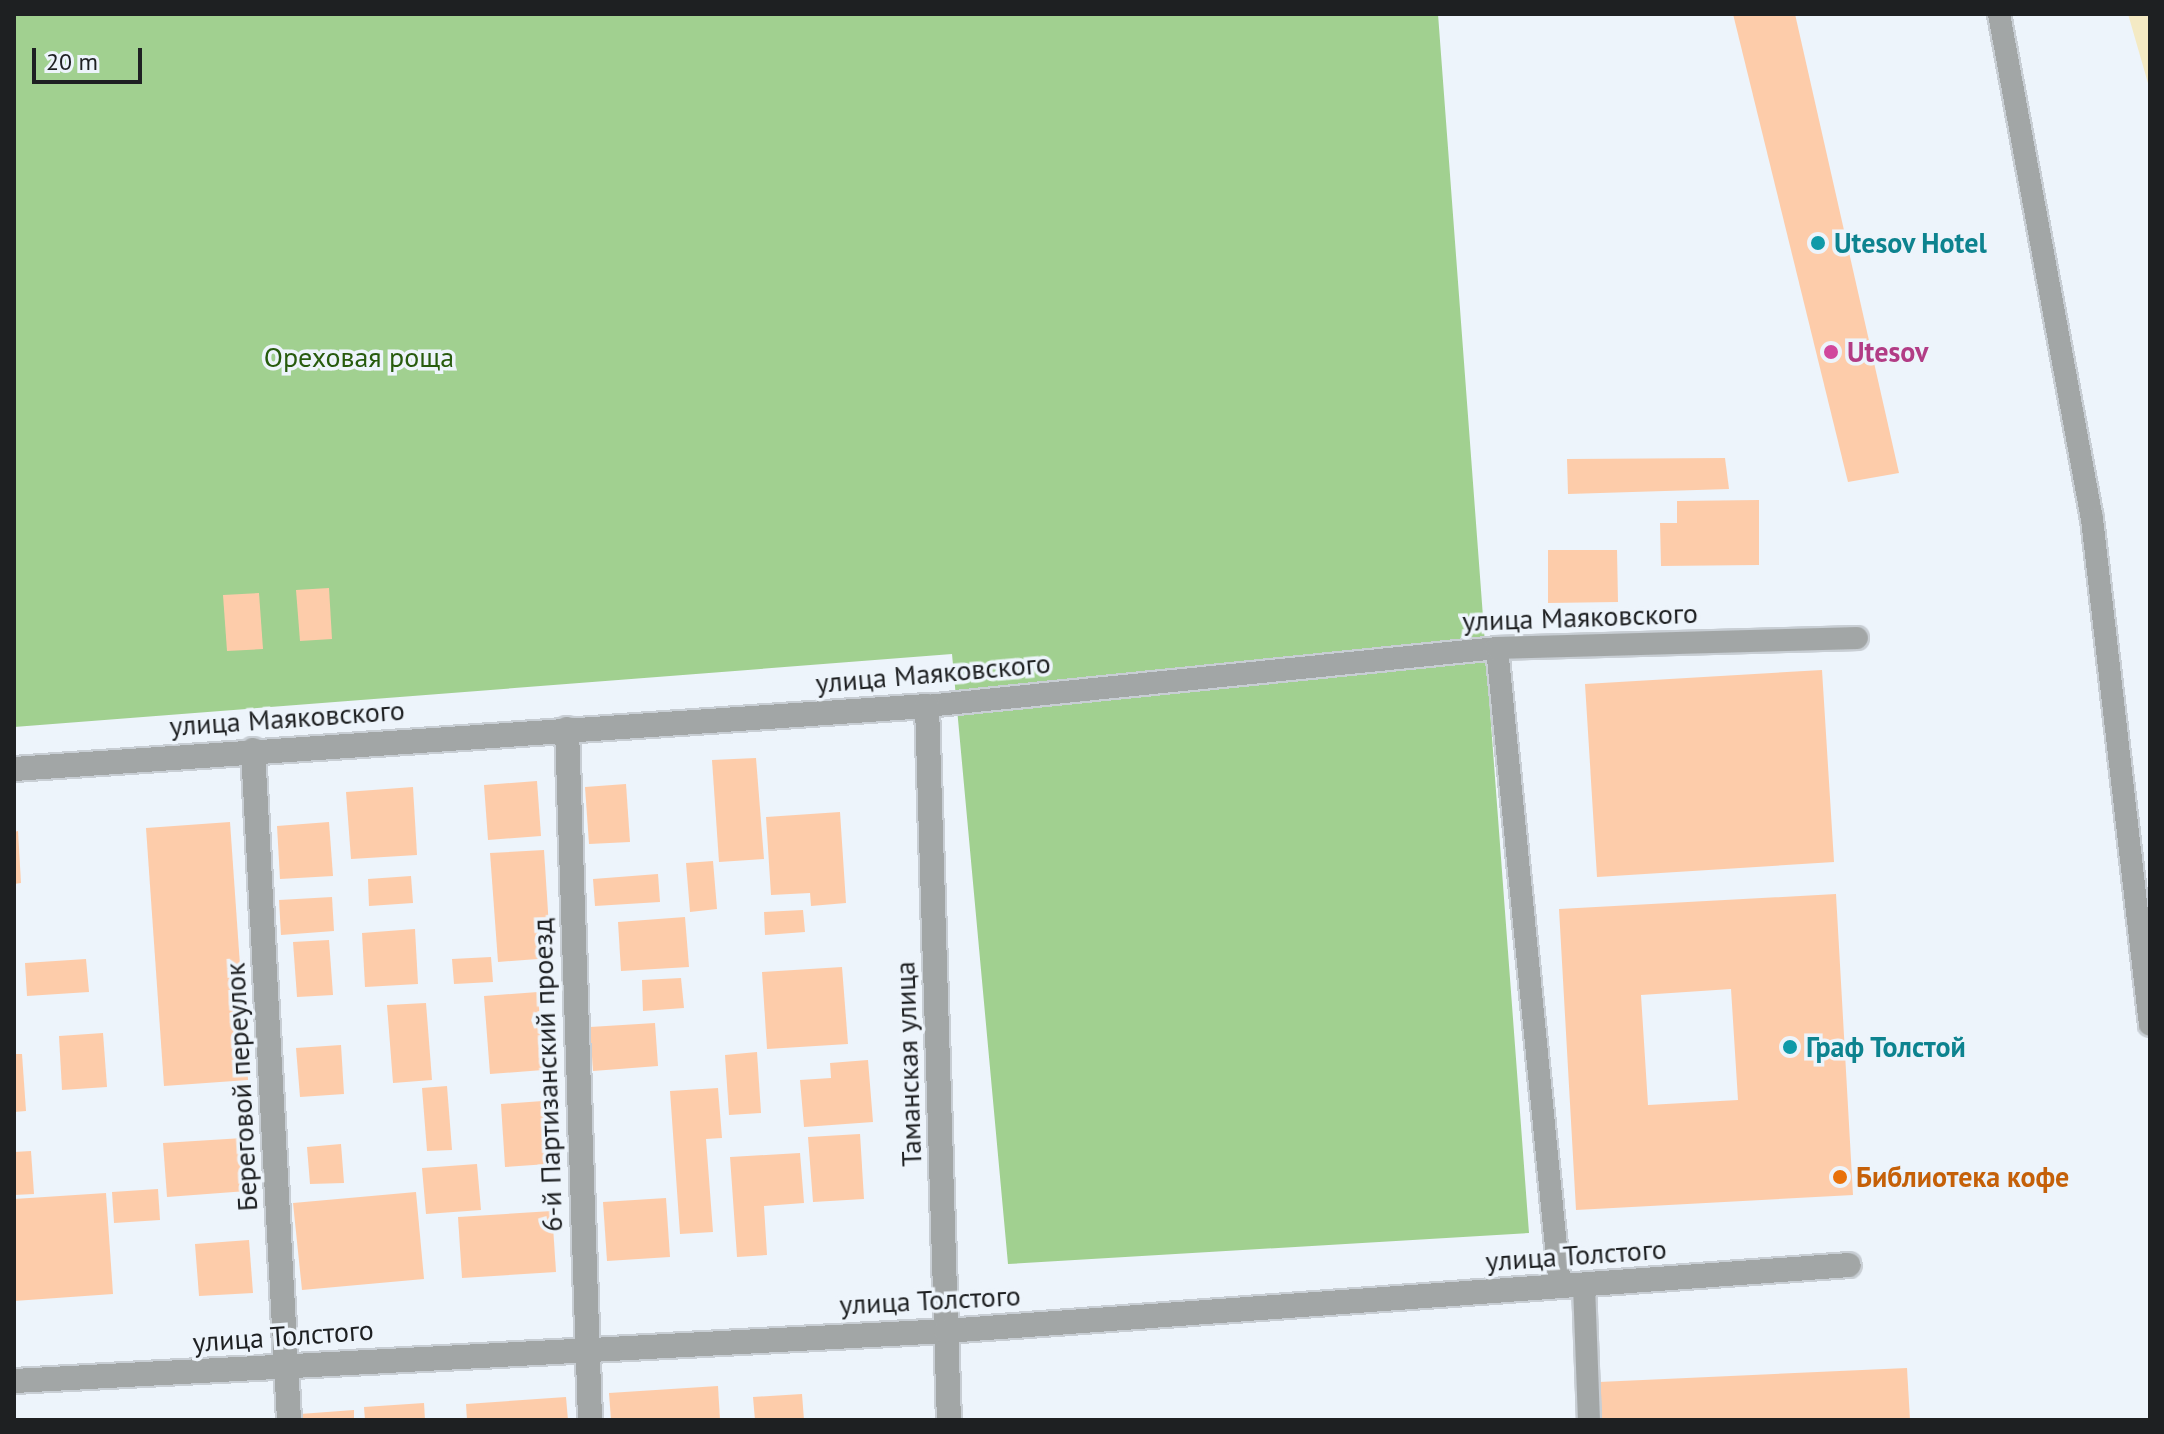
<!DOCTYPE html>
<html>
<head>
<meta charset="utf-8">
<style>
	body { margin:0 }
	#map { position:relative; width:2164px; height:1434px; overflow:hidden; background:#edf4fb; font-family:"PT Sans",sans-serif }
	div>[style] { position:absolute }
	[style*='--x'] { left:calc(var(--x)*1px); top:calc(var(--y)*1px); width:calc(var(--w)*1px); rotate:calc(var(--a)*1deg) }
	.green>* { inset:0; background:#a1d090 }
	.sand>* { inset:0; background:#f4eac4 }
	.building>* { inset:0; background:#fdccaa }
	.roads { filter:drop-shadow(2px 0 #c8ced4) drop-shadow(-2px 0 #c8ced4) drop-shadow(0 2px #c8ced4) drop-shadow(0 -2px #c8ced4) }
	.lane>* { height:22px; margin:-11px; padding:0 11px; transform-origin:11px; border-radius:11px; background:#a2a6a6 }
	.street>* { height:24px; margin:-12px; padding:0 12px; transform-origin:12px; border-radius:12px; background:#a2a6a6 }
	.dots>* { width:22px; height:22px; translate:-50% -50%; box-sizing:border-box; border:4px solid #edf4fb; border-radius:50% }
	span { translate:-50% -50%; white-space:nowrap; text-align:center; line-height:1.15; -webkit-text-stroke:7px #edf4fb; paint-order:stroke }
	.culture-label { font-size:28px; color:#0d838f; font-weight:700 }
	.left { translate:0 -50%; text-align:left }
	.hotel-label { font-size:28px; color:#b23c85; font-weight:700 }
	.park-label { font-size:28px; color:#275b0d }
	.street-label { font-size:28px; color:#1e2022 }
	.food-label { font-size:28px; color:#c56008; font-weight:700 }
	.frame { position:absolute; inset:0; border:16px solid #1e2022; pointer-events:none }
	.scale { position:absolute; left:32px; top:48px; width:110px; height:36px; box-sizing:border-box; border:4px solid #1e2022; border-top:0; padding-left:10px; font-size:24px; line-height:28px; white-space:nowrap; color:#1e2022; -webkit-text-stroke:6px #edf4fb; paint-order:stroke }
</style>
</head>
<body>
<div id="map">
	<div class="green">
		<div style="clip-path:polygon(14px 14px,1438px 14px,1529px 1233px,1008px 1264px,952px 654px,14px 727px)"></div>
	</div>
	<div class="sand">
		<div style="clip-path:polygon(2128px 14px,2150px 14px,2150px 90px)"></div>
	</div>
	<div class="building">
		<div style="clip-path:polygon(1733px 14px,1795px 14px,1899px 473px,1848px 482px)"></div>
		<div style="clip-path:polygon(1725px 458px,1729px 489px,1568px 494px,1567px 459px)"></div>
		<div style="clip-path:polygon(1759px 500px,1759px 565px,1661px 566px,1660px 523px,1677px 523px,1677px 501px)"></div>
		<div style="clip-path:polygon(1548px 550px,1617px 550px,1618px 602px,1548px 603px)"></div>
		<div style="clip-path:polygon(329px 588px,332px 639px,300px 641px,296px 590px)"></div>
		<div style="clip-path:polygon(259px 593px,263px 649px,227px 651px,223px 595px)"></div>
		<div style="clip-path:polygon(1822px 670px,1834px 862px,1597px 877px,1585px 684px)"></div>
		<div style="clip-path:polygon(756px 758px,764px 859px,719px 862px,712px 760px)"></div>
		<div style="clip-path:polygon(537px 781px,541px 836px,488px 840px,484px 785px)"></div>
		<div style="clip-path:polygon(626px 784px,630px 842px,589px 844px,585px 787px)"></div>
		<div style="clip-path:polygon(413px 787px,417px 855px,351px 859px,346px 792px)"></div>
		<div style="clip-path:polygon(840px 812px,846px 903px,811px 906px,810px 893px,771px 895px,766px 817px)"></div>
		<div style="clip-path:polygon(230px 822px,248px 1080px,164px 1086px,146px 828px)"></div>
		<div style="clip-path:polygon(329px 822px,333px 876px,280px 879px,277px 826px)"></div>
		<div style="clip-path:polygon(18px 831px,21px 883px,14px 884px,14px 832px)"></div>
		<div style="clip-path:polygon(544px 850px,551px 958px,498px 962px,490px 853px)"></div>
		<div style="clip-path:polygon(713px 861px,717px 909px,690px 912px,686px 863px)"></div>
		<div style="clip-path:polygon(658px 874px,660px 902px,595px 906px,593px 879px)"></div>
		<div style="clip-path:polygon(411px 876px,413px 903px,369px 906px,368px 879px)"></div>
		<div style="clip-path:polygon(evenodd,1836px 894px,1853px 1195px,1576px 1210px,1559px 909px,1836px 894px,1731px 989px,1738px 1100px,1648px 1105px,1641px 995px,1731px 989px)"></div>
		<div style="clip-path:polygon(332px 897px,334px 931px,281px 935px,279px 900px)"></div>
		<div style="clip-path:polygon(803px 910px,805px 932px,765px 935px,764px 912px)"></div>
		<div style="clip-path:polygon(685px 917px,689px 967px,621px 971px,618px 922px)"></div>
		<div style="clip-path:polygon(415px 929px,418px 984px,365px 987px,362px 933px)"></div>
		<div style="clip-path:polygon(329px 940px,333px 995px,297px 997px,293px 942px)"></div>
		<div style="clip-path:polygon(491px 957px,493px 982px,454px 984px,452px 959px)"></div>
		<div style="clip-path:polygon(86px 959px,89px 992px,27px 996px,25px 963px)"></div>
		<div style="clip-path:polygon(842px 967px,848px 1044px,767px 1049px,762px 972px)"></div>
		<div style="clip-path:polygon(681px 978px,684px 1008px,643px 1011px,642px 980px)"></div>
		<div style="clip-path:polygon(538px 992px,543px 1070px,490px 1074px,484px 996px)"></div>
		<div style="clip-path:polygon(426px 1003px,432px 1080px,393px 1083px,387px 1005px)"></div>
		<div style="clip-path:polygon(655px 1023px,658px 1066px,593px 1071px,590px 1027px)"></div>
		<div style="clip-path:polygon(103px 1033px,107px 1087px,62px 1090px,59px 1036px)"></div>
		<div style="clip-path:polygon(341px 1045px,344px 1094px,300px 1097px,296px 1048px)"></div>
		<div style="clip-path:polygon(757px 1052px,761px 1113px,729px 1115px,725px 1055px)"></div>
		<div style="clip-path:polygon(14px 1054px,22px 1054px,26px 1111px,14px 1112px)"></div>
		<div style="clip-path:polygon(868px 1060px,873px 1122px,804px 1127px,800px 1080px,831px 1078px,830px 1063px)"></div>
		<div style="clip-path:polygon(447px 1086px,452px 1150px,427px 1151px,422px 1088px)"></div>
		<div style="clip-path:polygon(718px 1088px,722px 1138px,706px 1139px,713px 1232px,680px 1234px,670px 1091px)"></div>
		<div style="clip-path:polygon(543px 1101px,548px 1164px,505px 1167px,501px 1104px)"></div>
		<div style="clip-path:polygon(860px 1134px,864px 1199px,813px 1202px,808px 1137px)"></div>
		<div style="clip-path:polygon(243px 1138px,247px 1191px,167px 1197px,163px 1143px)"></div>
		<div style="clip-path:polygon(341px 1144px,344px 1183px,310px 1184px,307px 1147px)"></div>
		<div style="clip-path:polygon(31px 1151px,34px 1194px,14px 1195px,14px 1152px)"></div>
		<div style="clip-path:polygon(800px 1153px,804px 1203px,764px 1206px,767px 1255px,737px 1257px,730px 1157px)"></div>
		<div style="clip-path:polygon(477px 1164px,481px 1210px,426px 1214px,422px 1168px)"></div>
		<div style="clip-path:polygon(158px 1189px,160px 1220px,114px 1223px,112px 1192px)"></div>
		<div style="clip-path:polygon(416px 1192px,424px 1279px,302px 1290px,293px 1203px)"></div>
		<div style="clip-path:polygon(106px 1193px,113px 1294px,14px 1301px,14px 1199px)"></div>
		<div style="clip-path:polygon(666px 1198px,670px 1257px,607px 1261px,603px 1202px)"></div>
		<div style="clip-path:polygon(552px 1211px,556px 1272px,462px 1278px,458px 1217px)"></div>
		<div style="clip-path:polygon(249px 1240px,253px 1293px,199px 1296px,195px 1244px)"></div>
		<div style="clip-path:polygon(1907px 1368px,1910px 1420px,1600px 1420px,1599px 1382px)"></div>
		<div style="clip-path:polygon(718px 1386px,720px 1420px,611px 1420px,609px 1393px)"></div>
		<div style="clip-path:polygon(802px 1394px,804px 1420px,755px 1420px,753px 1397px)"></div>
		<div style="clip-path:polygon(566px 1397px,568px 1420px,467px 1420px,466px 1404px)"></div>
		<div style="clip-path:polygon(424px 1403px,425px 1420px,365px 1420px,364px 1407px)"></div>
		<div style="clip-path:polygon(354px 1410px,354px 1420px,300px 1420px,300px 1414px)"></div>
	</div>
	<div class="roads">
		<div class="lane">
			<div style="--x:1999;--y:14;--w:513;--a:79.57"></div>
			<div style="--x:2092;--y:519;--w:509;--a:83.46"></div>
			<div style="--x:1497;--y:648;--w:642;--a:84.37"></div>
			<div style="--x:927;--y:706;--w:573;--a:-5.81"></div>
			<div style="--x:1497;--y:648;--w:360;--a:-1.6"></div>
			<div style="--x:1584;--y:1285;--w:135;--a:87.9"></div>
		</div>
		<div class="street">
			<div style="--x:567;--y:729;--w:691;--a:88.09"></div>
			<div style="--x:253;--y:750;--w:671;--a:86.92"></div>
			<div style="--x:14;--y:769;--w:915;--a:-3.95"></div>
			<div style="--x:927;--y:706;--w:714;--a:88.24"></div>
			<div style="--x:14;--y:1381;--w:933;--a:-3.07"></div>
			<div style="--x:946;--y:1331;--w:905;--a:-4.18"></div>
		</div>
	</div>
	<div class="dots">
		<div style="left:1818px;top:243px;background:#0f9aa8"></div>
		<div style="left:1831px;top:352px;background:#d1479c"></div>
		<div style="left:1790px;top:1047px;background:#0f9aa8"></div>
		<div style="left:1840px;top:1177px;background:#e8710a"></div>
	</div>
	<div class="culture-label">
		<span class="left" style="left:1834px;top:243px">Utesov Hotel</span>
		<span class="left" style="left:1806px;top:1047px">Граф Толстой</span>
	</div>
	<div class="hotel-label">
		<span class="left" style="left:1847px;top:352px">Utesov</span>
	</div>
	<div class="park-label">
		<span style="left:359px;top:357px">Ореховая роща</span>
	</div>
	<div class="street-label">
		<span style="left:1580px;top:617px;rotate:-2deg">улица Маяковского</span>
		<span style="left:933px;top:673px;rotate:-5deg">улица Маяковского</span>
		<span style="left:287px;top:718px;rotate:-4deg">улица Маяковского</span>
		<span style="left:908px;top:1064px;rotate:-92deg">Таманская улица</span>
		<span style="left:547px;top:1075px;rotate:-92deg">6-й Партизанский проезд</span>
		<span style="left:241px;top:1087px;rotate:-93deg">Береговой переулок</span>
		<span style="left:1576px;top:1255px;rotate:-4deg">улица Толстого</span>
		<span style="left:930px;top:1300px;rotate:-3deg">улица Толстого</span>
		<span style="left:283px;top:1336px;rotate:-4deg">улица Толстого</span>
	</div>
	<div class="food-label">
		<span class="left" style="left:1856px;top:1177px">Библиотека кофе</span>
	</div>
	<div class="frame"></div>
	<div class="scale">20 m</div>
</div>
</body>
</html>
